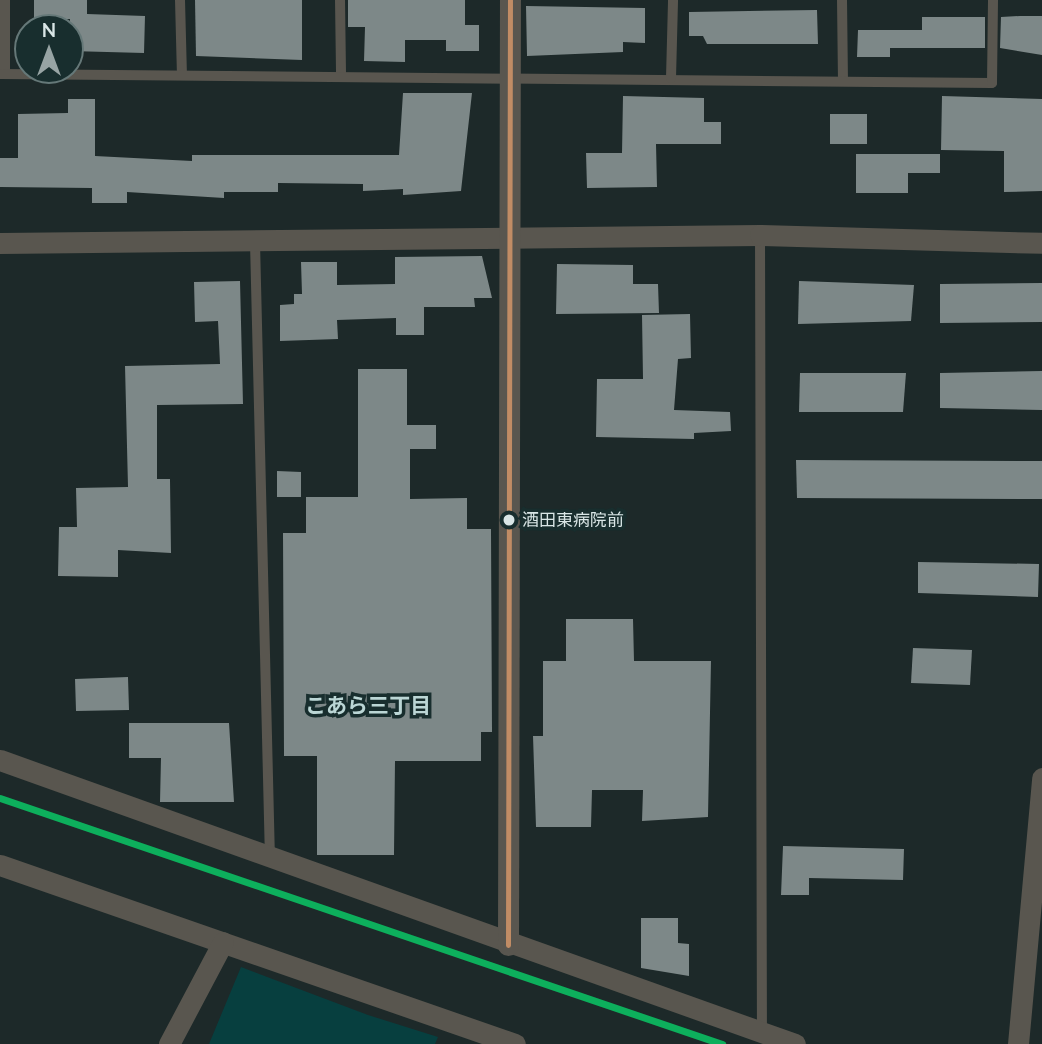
<!DOCTYPE html>
<html>
<head>
<meta charset="utf-8">
<style>
	body { margin:0 }
	#map { position:relative; width:1042px; height:1044px; overflow:hidden; background:#1d2929; font-family:Mulish,"Noto Sans JP",sans-serif }
	div>[style] { position:absolute }
	[style*='--x'] { left:calc(var(--x)*1px); top:calc(var(--y)*1px); width:calc(var(--w)*1px); rotate:calc(var(--a)*1deg) }
	.green>* { inset:0; background:#073f3f }
	.building>* { inset:0; background:#7d8888 }
	.service>* { height:10px; margin:-5px; padding:0 5px; transform-origin:5px; border-radius:5px; background:#59564f }
	.minor>* { height:21px; margin:-10.5px; padding:0 10.5px; transform-origin:10.5px; border-radius:10.5px; background:#59564f }
	.bus-1>* { height:5px; margin:-2.5px; padding:0 2.5px; transform-origin:2.5px; border-radius:2.5px; background:#c18c65 }
	.rail-1>* { height:7px; margin:-3.5px; padding:0 3.5px; transform-origin:3.5px; border-radius:3.5px; background:#0daf5c }
	.dots>* { width:19px; height:19px; translate:-50% -50%; box-sizing:border-box; border:4px solid #182e2e; border-radius:50% }
	span { translate:-50% -50%; white-space:nowrap; text-align:center; line-height:1.15; -webkit-text-stroke:7px #182e2e; paint-order:stroke }
	.bus-label { font-size:17px; color:#d9e6e6 }
	.left { translate:0 -50%; text-align:left }
	.neighbourhood-label { font-size:21px; color:#bbd6d5; font-weight:700 }
	.north { position:absolute; left:14px; top:14px; width:70px; height:70px; box-sizing:border-box; background:#182e2e; border:2px solid #657878; border-radius:50%; rotate:0deg; font-size:19px; font-weight:700; line-height:28px; text-align:center; color:#d9e6e6 }
	.north::after { content:''; display:block; margin:auto; width:24px; height:32px; background:#97a4a4; clip-path:polygon(50% 0,100% 100%,50% 72%,0 100%) }
</style>
</head>
<body>
<div id="map">
	<div class="green">
		<div style="clip-path:polygon(241px 967px,368px 1015px,438px 1037px,435px 1044px,209px 1044px)"></div>
	</div>
	<div class="building">
		<div style="clip-path:polygon(34px 0,87px 0,87px 14px,145px 16px,144px 53px,70px 51px,70px 19px,34px 19px)"></div>
		<div style="clip-path:polygon(195px 0,302px 0,302px 60px,196px 56px)"></div>
		<div style="clip-path:polygon(348px 0,465px 0,465px 25px,479px 25px,479px 51px,446px 51px,446px 40px,405px 40px,405px 62px,364px 61px,365px 27px,348px 27px)"></div>
		<div style="clip-path:polygon(526px 6px,645px 8px,645px 43px,623px 42px,623px 52px,527px 56px)"></div>
		<div style="clip-path:polygon(817px 10px,818px 44px,707px 44px,703px 36px,689px 36px,689px 12px)"></div>
		<div style="clip-path:polygon(1020px 16px,1042px 16px,1042px 55px,1000px 48px,1001px 17px)"></div>
		<div style="clip-path:polygon(922px 17px,985px 17px,985px 48px,890px 48px,890px 57px,857px 57px,858px 30px,922px 30px)"></div>
		<div style="clip-path:polygon(403px 93px,472px 93px,461px 191px,403px 195px,403px 189px,363px 191px,363px 184px,278px 183px,278px 192px,224px 192px,224px 198px,127px 192px,127px 203px,92px 203px,92px 188px,0 187px,0 158px,18px 158px,18px 114px,68px 113px,68px 99px,95px 99px,95px 156px,192px 161px,192px 155px,399px 155px)"></div>
		<div style="clip-path:polygon(623px 96px,704px 98px,704px 122px,721px 122px,721px 144px,656px 144px,657px 187px,587px 188px,586px 153px,622px 153px)"></div>
		<div style="clip-path:polygon(942px 96px,1042px 99px,1042px 191px,1004px 192px,1004px 151px,941px 150px)"></div>
		<div style="clip-path:polygon(830px 114px,867px 114px,867px 144px,830px 144px)"></div>
		<div style="clip-path:polygon(856px 154px,940px 154px,940px 173px,908px 173px,908px 193px,856px 193px)"></div>
		<div style="clip-path:polygon(482px 256px,492px 298px,474px 298px,475px 307px,424px 307px,424px 335px,396px 335px,396px 318px,337px 320px,338px 339px,280px 341px,280px 305px,294px 304px,294px 294px,302px 294px,301px 262px,337px 262px,337px 285px,395px 284px,395px 257px)"></div>
		<div style="clip-path:polygon(557px 264px,633px 265px,633px 284px,658px 284px,659px 313px,556px 314px)"></div>
		<div style="clip-path:polygon(240px 281px,243px 404px,157px 405px,157px 479px,170px 479px,171px 553px,118px 550px,118px 577px,58px 576px,59px 527px,77px 527px,76px 488px,128px 487px,125px 366px,220px 364px,218px 321px,195px 322px,194px 282px)"></div>
		<div style="clip-path:polygon(799px 281px,914px 285px,911px 321px,798px 324px)"></div>
		<div style="clip-path:polygon(1042px 283px,1042px 322px,940px 323px,940px 284px)"></div>
		<div style="clip-path:polygon(690px 314px,691px 358px,678px 359px,674px 410px,730px 412px,731px 431px,694px 433px,694px 439px,596px 437px,597px 379px,643px 379px,642px 315px)"></div>
		<div style="clip-path:polygon(358px 369px,407px 369px,407px 425px,436px 425px,436px 449px,410px 449px,410px 499px,467px 498px,467px 529px,491px 529px,492px 732px,481px 732px,481px 761px,395px 761px,394px 855px,317px 855px,317px 756px,284px 756px,283px 533px,306px 533px,306px 497px,358px 497px)"></div>
		<div style="clip-path:polygon(1042px 371px,1042px 410px,940px 408px,940px 373px)"></div>
		<div style="clip-path:polygon(800px 373px,906px 373px,903px 412px,799px 412px)"></div>
		<div style="clip-path:polygon(796px 460px,1042px 461px,1042px 499px,797px 498px)"></div>
		<div style="clip-path:polygon(277px 471px,301px 472px,301px 497px,277px 497px)"></div>
		<div style="clip-path:polygon(918px 562px,1039px 564px,1038px 597px,918px 593px)"></div>
		<div style="clip-path:polygon(566px 619px,633px 619px,634px 661px,711px 661px,708px 817px,642px 821px,643px 790px,592px 790px,591px 827px,536px 827px,533px 736px,543px 736px,543px 661px,566px 661px)"></div>
		<div style="clip-path:polygon(913px 648px,972px 650px,970px 685px,911px 683px)"></div>
		<div style="clip-path:polygon(128px 677px,129px 710px,76px 711px,75px 679px)"></div>
		<div style="clip-path:polygon(129px 723px,229px 723px,234px 802px,160px 802px,161px 758px,129px 758px)"></div>
		<div style="clip-path:polygon(783px 846px,904px 849px,903px 880px,809px 878px,809px 895px,781px 895px)"></div>
		<div style="clip-path:polygon(641px 918px,678px 918px,678px 943px,689px 944px,689px 976px,641px 968px)"></div>
	</div>
	<div class="service">
		<div style="--x:5;--y:0;--w:74;--a:90"></div>
		<div style="--x:180;--y:0;--w:75;--a:88.5"></div>
		<div style="--x:340;--y:0;--w:75;--a:89.2"></div>
		<div style="--x:842;--y:0;--w:81;--a:89.3"></div>
		<div style="--x:0;--y:74;--w:992;--a:0.52"></div>
		<div style="--x:992;--y:83;--w:83;--a:-89.3"></div>
		<div style="--x:671;--y:78;--w:78;--a:-88.5"></div>
		<div style="--x:760;--y:235;--w:798;--a:89.86"></div>
		<div style="--x:255;--y:242;--w:616;--a:88.61"></div>
	</div>
	<div class="minor">
		<div style="--x:0;--y:243;--w:760;--a:-0.6"></div>
		<div style="--x:760;--y:235;--w:282;--a:1.6"></div>
		<div style="--x:0;--y:760;--w:844;--a:19.66"></div>
		<div style="--x:0;--y:865;--w:545;--a:19.17"></div>
		<div style="--x:508;--y:945;--w:945;--a:-89.88"></div>
		<div style="--x:169;--y:1044;--w:115;--a:-62.1"></div>
		<div style="--x:1018;--y:1044;--w:267;--a:-84.8"></div>
	</div>
	<div class="bus-1">
		<div style="--x:508;--y:945;--w:945;--a:-89.88"></div>
	</div>
	<div class="rail-1">
		<div style="--x:0;--y:798;--w:763;--a:18.82"></div>
	</div>
	<div class="dots">
		<div style="left:509px;top:520px;background:#d9e6e6"></div>
	</div>
	<div class="bus-label">
		<span class="left" style="left:522px;top:520px">酒田東病院前</span>
	</div>
	<div class="neighbourhood-label">
		<span style="left:368px;top:705px">こあら三丁目</span>
	</div>
	<div class="north">N</div>
</div>
</body>
</html>
